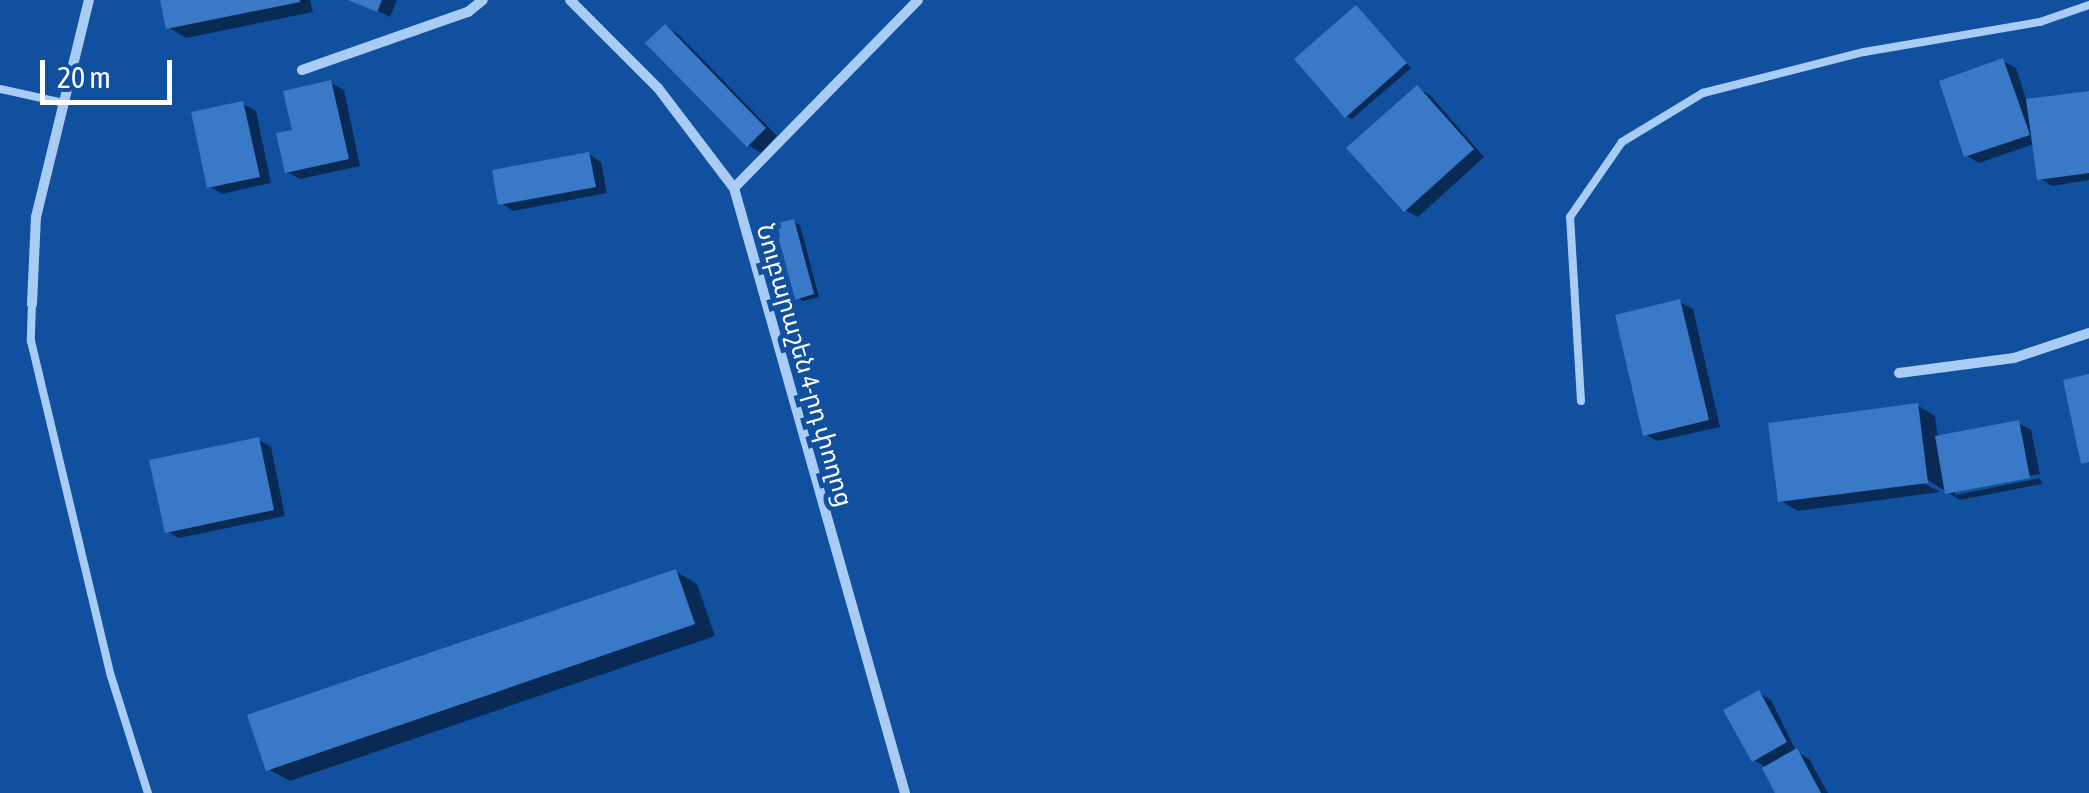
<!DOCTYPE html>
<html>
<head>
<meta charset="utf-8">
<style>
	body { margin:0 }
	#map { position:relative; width:2089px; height:793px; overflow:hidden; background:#11509f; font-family:"Asap Condensed","Noto Sans Armenian",sans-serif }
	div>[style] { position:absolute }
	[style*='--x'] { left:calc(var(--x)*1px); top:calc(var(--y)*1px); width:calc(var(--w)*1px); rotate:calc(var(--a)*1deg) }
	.shadow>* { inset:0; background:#0007 }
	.building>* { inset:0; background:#3a79c7 }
	.service>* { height:8px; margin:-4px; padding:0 4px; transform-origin:4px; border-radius:4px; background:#a9ccf5 }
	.minor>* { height:10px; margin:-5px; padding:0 5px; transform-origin:5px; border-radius:5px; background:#a9ccf5 }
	span { translate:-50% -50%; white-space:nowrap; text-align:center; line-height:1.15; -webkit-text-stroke:10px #11509f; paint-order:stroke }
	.street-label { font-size:25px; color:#fff }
	.scale { position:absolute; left:40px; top:60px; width:132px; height:45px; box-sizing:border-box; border:5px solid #fff; border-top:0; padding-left:12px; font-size:30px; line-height:35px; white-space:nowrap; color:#fff; -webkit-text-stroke:8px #11509f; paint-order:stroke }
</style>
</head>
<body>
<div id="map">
	<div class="shadow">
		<div style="clip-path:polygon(163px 0,310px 0,313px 12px,186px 38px,168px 27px)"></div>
		<div style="clip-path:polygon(357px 0,397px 0,390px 17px)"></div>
		<div style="clip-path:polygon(1356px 8px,1411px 68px,1352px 119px,1346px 116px)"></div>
		<div style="clip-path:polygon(666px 27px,678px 34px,777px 136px,761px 153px,748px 145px)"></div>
		<div style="clip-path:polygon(2003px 61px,2016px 68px,2027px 102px,2089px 93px,2089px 180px,2052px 186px,2039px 178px,2034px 144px,1979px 163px,1967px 156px)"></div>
		<div style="clip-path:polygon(331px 83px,344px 90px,360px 166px,300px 179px,287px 172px,295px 132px)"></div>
		<div style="clip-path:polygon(1417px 88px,1430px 95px,1484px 157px,1418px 217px,1405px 210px)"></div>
		<div style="clip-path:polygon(243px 104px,256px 111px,271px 183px,222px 194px,209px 186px)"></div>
		<div style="clip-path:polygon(589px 154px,601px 162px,607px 193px,513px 211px,501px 203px)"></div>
		<div style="clip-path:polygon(794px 222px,800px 225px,819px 297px,803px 301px,797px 298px)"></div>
		<div style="clip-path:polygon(1680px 302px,1693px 309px,1720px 427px,1657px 441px,1645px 434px)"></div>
		<div style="clip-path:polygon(1917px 405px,1935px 416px,1938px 438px,2018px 423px,2031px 430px,2040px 474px,1955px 490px,1955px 495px,2040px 478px,2042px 484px,1960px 500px,1918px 474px,1916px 479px,1940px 492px,1798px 511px,1781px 501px)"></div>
		<div style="clip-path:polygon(259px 440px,271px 447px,285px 516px,179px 538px,167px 531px)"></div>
		<div style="clip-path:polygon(675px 571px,697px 584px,715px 636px,290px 781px,268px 769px)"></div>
		<div style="clip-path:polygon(1759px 693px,1771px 700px,1796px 751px,1809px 759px,1828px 793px,1778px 793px,1767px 768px,1754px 760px)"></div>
	</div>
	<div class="building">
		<div style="clip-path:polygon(160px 0,300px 0,300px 2px,166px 29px)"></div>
		<div style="clip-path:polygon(348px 0,382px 0,377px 12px)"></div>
		<div style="clip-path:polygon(1356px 5px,1407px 63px,1345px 118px,1294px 59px)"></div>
		<div style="clip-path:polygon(665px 24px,766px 128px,747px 147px,645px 43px)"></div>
		<div style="clip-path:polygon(2003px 58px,2030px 135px,1964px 157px,1939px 81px)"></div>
		<div style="clip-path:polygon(331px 80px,349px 159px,285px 173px,276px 133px,292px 130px,283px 91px)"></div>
		<div style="clip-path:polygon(1417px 85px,1474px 149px,1404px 212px,1346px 148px)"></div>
		<div style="clip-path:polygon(2089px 91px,2089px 173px,2037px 180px,2026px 99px)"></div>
		<div style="clip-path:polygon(243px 101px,260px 177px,207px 188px,191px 112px)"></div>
		<div style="clip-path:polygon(589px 152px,596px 187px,498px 205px,492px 170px)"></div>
		<div style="clip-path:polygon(794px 219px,814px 294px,795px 300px,775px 224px)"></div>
		<div style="clip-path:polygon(1680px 299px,1709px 420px,1643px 436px,1615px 315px)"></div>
		<div style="clip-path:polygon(2089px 374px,2089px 462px,2081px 464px,2063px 380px)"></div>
		<div style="clip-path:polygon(1918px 403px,1928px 483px,1778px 502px,1768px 423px)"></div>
		<div style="clip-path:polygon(2019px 420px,2030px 478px,1945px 494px,1935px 436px)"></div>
		<div style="clip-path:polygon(259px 437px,274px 510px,165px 533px,149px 460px)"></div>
		<div style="clip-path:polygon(676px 569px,695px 624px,266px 771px,247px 715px)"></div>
		<div style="clip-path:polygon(1759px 690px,1787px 742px,1752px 762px,1723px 710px)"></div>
		<div style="clip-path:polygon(1797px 748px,1821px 793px,1775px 793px,1762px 768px)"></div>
	</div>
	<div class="service">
		<div style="--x:0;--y:89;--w:66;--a:12.3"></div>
		<div style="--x:32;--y:304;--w:37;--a:92"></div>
		<div style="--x:31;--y:341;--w:344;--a:76.6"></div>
		<div style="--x:111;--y:676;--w:123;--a:72.5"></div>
		<div style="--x:1581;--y:401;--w:184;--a:-93.4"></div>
		<div style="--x:1570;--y:217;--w:91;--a:-55.3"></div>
		<div style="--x:1622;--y:142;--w:95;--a:-31.2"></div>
		<div style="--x:1703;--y:93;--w:166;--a:-14.3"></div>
		<div style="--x:1864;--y:52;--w:179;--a:-9.7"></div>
		<div style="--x:2040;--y:22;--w:52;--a:-19.1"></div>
	</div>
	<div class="minor">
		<div style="--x:570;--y:0;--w:124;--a:45"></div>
		<div style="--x:658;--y:88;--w:126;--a:52.8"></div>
		<div style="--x:734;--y:188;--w:629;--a:74.22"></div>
		<div style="--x:302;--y:70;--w:176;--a:-19.3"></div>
		<div style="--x:468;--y:12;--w:19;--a:-39"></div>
		<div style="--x:734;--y:188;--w:263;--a:-45.6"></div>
		<div style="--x:32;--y:304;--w:87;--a:-87.4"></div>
		<div style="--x:36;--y:217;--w:223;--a:-76.3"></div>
		<div style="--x:1899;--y:373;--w:116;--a:-7.4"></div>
		<div style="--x:2014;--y:358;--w:79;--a:-18.4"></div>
	</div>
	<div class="street-label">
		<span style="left:805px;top:365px;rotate:74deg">Նուբարաշեն 4-րդ փողոց</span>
	</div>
	<div class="scale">20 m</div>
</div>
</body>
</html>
